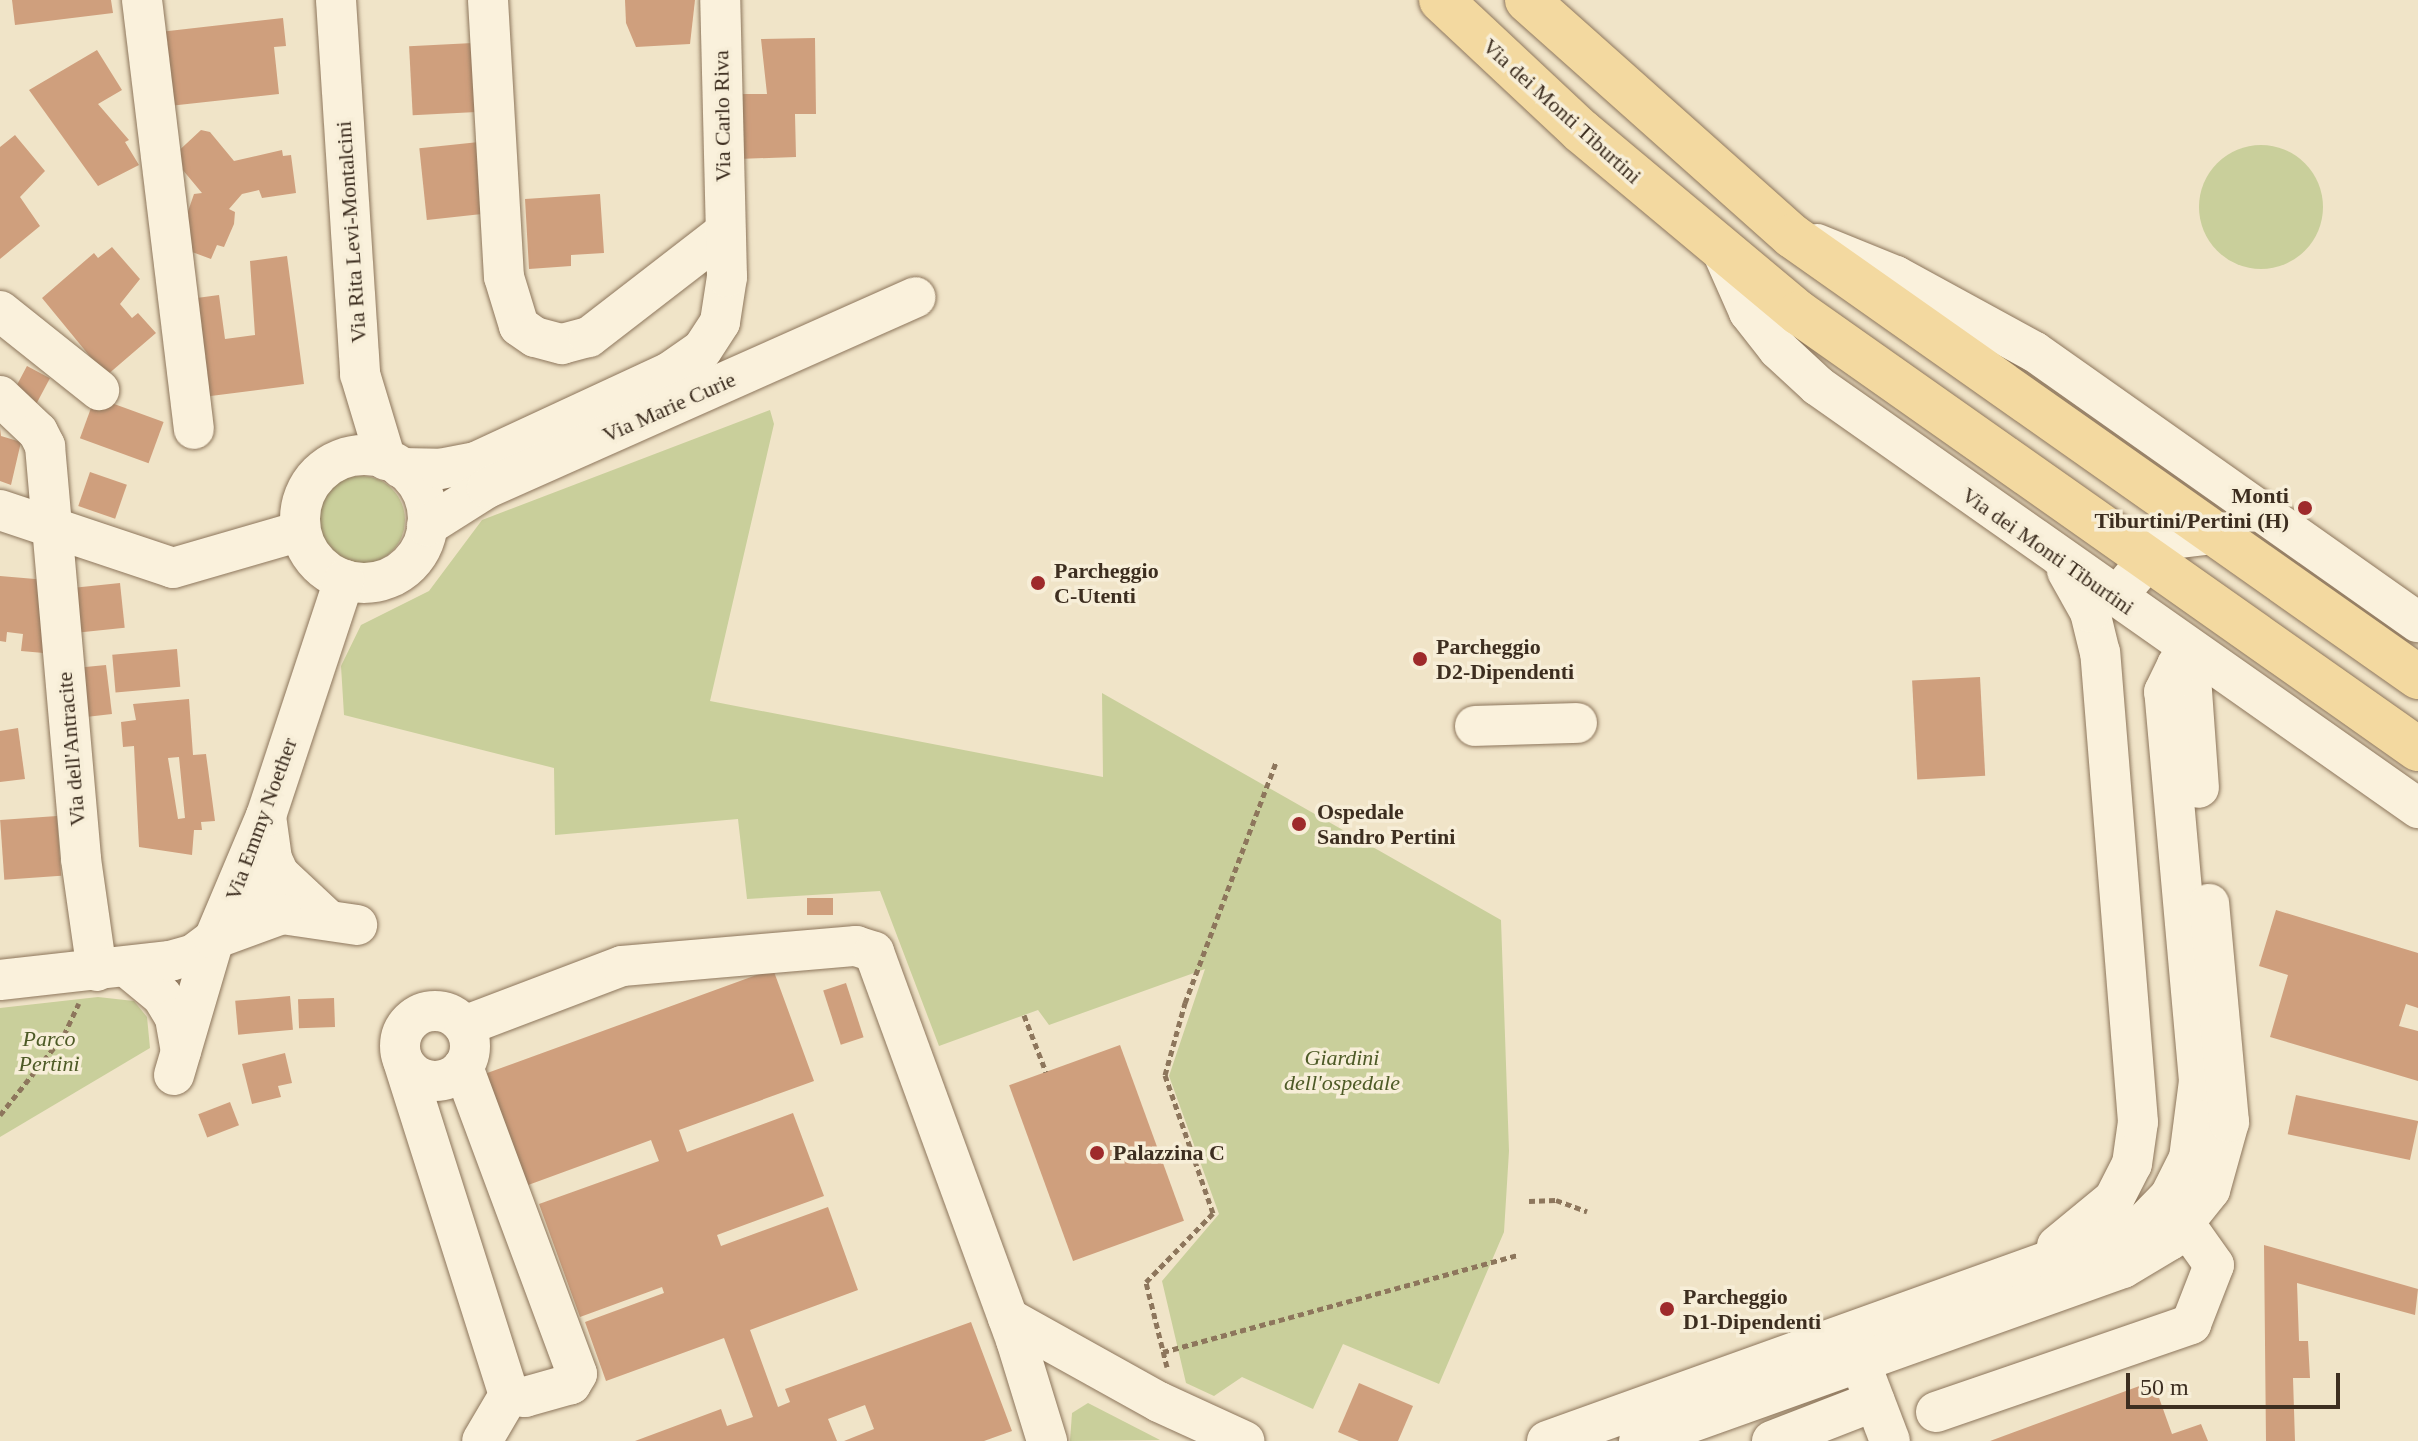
<!DOCTYPE html>
<style>
body{margin:0}
#map{position:relative;width:2418px;height:1441px;overflow:hidden;background:#f0e4c8;font-family:"Times New Roman",serif}
div>[style]{position:absolute}
[style*='--x']{left:calc(var(--x)*1px);top:calc(var(--y)*1px);width:calc(var(--w)*1px);rotate:calc(var(--a)*1deg)}
.green>*{inset:0;background:#c9cf9b}
.round{border-radius:50%}
.building>*{inset:0;background:#cf9f7d;transform-origin:0 0}
.path>*{height:5px;margin-top:-2.5px;transform-origin:0;background:repeating-linear-gradient(90deg,#8d765c 0 6px,transparent 0 10px)}
.roads{filter:drop-shadow(0 0 2px #8d765c) drop-shadow(0 0 2px #8d765c)}
.minor>*{height:40px;margin:-20px;padding:0 20px;transform-origin:20px;border-radius:20px;background:#faf1dc}
.minor>.ring{margin:-20px;padding:0;box-sizing:content-box;background:none;border:40px solid #faf1dc;border-radius:50%}
.major>*{height:44px;margin:-22px;padding:0 22px;transform-origin:22px;border-radius:22px;background:#f3d9a0}
.dots>*{width:22px;height:22px;translate:-50% -50%;box-sizing:border-box;border:4px solid #f7eed8;border-radius:50%}
span{translate:-50% -50%;white-space:nowrap;text-align:center;line-height:1.15;-webkit-text-stroke:7px #f7eed8;paint-order:stroke}
.street-label{font-size:22px;color:#3d2e20}
.poi-label{font-size:22px;color:#3d2e20;font-weight:700}
.right{translate:-100% -50%;text-align:right}
.left{translate:0 -50%;text-align:left}
.park-label{font-size:22px;color:#4d5a26;font-style:italic}
.scale{position:absolute;left:2126px;top:1373px;width:214px;height:36px;box-sizing:border-box;border:4px solid #3d2e20;border-top:0;padding-left:10px;font-size:24px;line-height:28px;white-space:nowrap;color:#3d2e20;-webkit-text-stroke:6px #f7eed8;paint-order:stroke}
</style>
<div id="map">
<div class="green">
<i class="round" style="left:2199px;top:145px;width:124px;height:124px"></i>
<i style="clip-path:polygon(770px 410px,774px 424px,710px 701px,1103px 777px,1102px 693px,1501px 920px,1509px 1151px,1504px 1232px,1439px 1384px,1343px 1344px,1313px 1409px,1242px 1377px,1214px 1396px,1186px 1383px,1162px 1281px,1219px 1214px,1169px 1076px,1205px 969px,1049px 1025px,1038px 1010px,939px 1046px,880px 891px,747px 899px,738px 819px,555px 835px,554px 768px,344px 715px,341px 666px,361px 625px,429px 591px,482px 520px)"></i>
<i class="round" style="left:317px;top:476px;width:88px;height:88px"></i>
<i style="clip-path:polygon(98px 997px,134px 1001px,147px 1017px,150px 1048px,0 1137px,0 1008px)"></i>
<i style="clip-path:polygon(1088px 1403px,1160px 1440px,1070px 1441px,1072px 1413px)"></i>
</div>
<div class="building">
<i style="clip-path:polygon(12px 0,111px 0,113px 13px,15px 25px)"></i>
<i style="clip-path:polygon(625px 0,695px 0,690px 44px,636px 47px,626px 23px)"></i>
<i style="clip-path:polygon(283px 18px,286px 46px,274px 47px,279px 94px,169px 106px,151px 33px)"></i>
<i style="clip-path:polygon(815px 38px,816px 114px,795px 114px,796px 157px,738px 159px,736px 94px,767px 94px,761px 39px)"></i>
<i style="left:473px;top:43px;width:69px;height:64px;rotate:87deg"></i>
<i style="clip-path:polygon(97px 50px,122px 90px,98px 104px,129px 140px,125px 142px,139px 165px,98px 186px,29px 90px)"></i>
<i style="clip-path:polygon(201px 130px,210px 132px,234px 161px,282px 150px,283px 156px,291px 155px,296px 193px,262px 198px,259px 190px,242px 194px,229px 209px,235px 212px,234px 224px,224px 247px,217px 245px,211px 259px,176px 246px,194px 194px,202px 193px,172px 157px)"></i>
<i style="clip-path:polygon(15px 135px,45px 171px,20px 197px,40px 226px,0 259px,0 147px)"></i>
<i style="left:479px;top:142px;width:72px;height:60px;rotate:84deg"></i>
<i style="clip-path:polygon(600px 194px,604px 253px,571px 255px,571px 266px,529px 269px,525px 199px)"></i>
<i style="clip-path:polygon(112px 247px,140px 279px,120px 304px,132px 318px,138px 313px,156px 333px,106px 376px,42px 298px,94px 253px,98px 258px)"></i>
<i style="clip-path:polygon(287px 256px,304px 384px,195px 398px,182px 300px,219px 295px,225px 339px,255px 335px,250px 261px)"></i>
<i style="left:27px;top:366px;width:26px;height:34px;rotate:28deg"></i>
<i style="left:95px;top:397px;width:73px;height:44px;rotate:20deg"></i>
<i style="clip-path:polygon(0 428px,1px 436px,21px 442px,11px 485px,0 481px)"></i>
<i style="left:90px;top:472px;width:39px;height:36px;rotate:19deg"></i>
<i style="clip-path:polygon(0 576px,47px 580px,44px 653px,21px 651px,23px 634px,7px 632px,6px 642px,0 641px)"></i>
<i style="left:120px;top:583px;width:45px;height:46px;rotate:84deg"></i>
<i style="left:177px;top:649px;width:38px;height:65px;rotate:85deg"></i>
<i style="clip-path:polygon(106px 665px,112px 714px,86px 717px,75px 668px)"></i>
<i style="left:1980px;top:677px;width:99px;height:68px;rotate:87deg"></i>
<i style="clip-path:polygon(evenodd,189px 699px,193px 755px,206px 754px,215px 821px,201px 822px,202px 830px,194px 830px,192px 855px,139px 847px,134px 746px,123px 747px,121px 722px,136px 720px,133px 704px,189px 699px,179px 757px,185px 818px,178px 819px,168px 758px,179px 757px)"></i>
<i style="clip-path:polygon(18px 728px,25px 779px,0 782px,0 731px)"></i>
<i style="left:57px;top:816px;width:60px;height:57px;rotate:86deg"></i>
<i style="left:833px;top:898px;width:17px;height:26px;rotate:90deg"></i>
<i style="clip-path:polygon(2276px 910px,2418px 953px,2418px 1008px,2406px 1004px,2399px 1026px,2418px 1031px,2418px 1081px,2270px 1037px,2288px 975px,2259px 966px)"></i>
<i style="clip-path:polygon(773px 969px,814px 1081px,679px 1130px,687px 1152px,793px 1113px,824px 1196px,717px 1235px,721px 1246px,828px 1207px,858px 1290px,750px 1330px,778px 1407px,790px 1402px,785px 1389px,971px 1322px,1012px 1431px,984px 1441px,844px 1441px,874px 1429px,865px 1405px,828px 1419px,837px 1441px,635px 1441px,721px 1409px,727px 1426px,753px 1417px,724px 1338px,606px 1381px,585px 1322px,664px 1293px,662px 1287px,580px 1317px,539px 1204px,659px 1161px,651px 1140px,520px 1188px,479px 1076px)"></i>
<i style="left:846px;top:983px;width:57px;height:24px;rotate:72deg"></i>
<i style="left:290px;top:996px;width:34px;height:55px;rotate:85deg"></i>
<i style="left:334px;top:998px;width:29px;height:36px;rotate:88deg"></i>
<i style="left:1120px;top:1045px;width:187px;height:118px;rotate:70deg"></i>
<i style="clip-path:polygon(285px 1053px,292px 1083px,278px 1086px,281px 1097px,252px 1104px,242px 1064px)"></i>
<i style="left:2296px;top:1095px;width:125px;height:40px;rotate:12deg"></i>
<i style="left:230px;top:1102px;width:25px;height:34px;rotate:69deg"></i>
<i style="clip-path:polygon(2264px 1245px,2418px 1289px,2415px 1315px,2297px 1283px,2299px 1341px,2308px 1341px,2310px 1378px,2293px 1378px,2295px 1441px,2266px 1441px)"></i>
<i style="clip-path:polygon(2153px 1381px,2172px 1434px,2201px 1424px,2208px 1441px,1990px 1441px)"></i>
<i style="clip-path:polygon(1359px 1383px,1413px 1406px,1398px 1441px,1359px 1441px,1338px 1432px)"></i>
</div>
<div class="path">
<i style="--x:1024;--y:1015;--w:61;--a:68.9"></i>
<i style="--x:0;--y:1115;--w:102;--a:-51.3"></i>
<i style="--x:64;--y:1035;--w:35;--a:-65"></i>
<i style="--x:1529;--y:1201;--w:27;--a:-2"></i>
<i style="--x:1556;--y:1200;--w:33;--a:20"></i>
<i style="--x:1163;--y:1352;--w:368;--a:-15.3"></i>
<i style="--x:1167;--y:1367;--w:88;--a:-103.9"></i>
<i style="--x:1146;--y:1282;--w:96;--a:-45.8"></i>
<i style="--x:1213;--y:1213;--w:146;--a:-109.2"></i>
<i style="--x:1165;--y:1075;--w:75;--a:-74.5"></i>
<i style="--x:1185;--y:1003;--w:258;--a:-69.3"></i>
</div>
<div class="roads">
<div class="minor">
<i style="--x:142;--y:0;--w:432;--a:83.1"></i>
<i style="--x:336;--y:0;--w:375;--a:86.3"></i>
<i style="--x:360;--y:374;--w:90;--a:73.2"></i>
<i style="--x:488;--y:0;--w:277;--a:86.7"></i>
<i style="--x:504;--y:277;--w:51;--a:73"></i>
<i style="--x:519;--y:326;--w:19;--a:35"></i>
<i style="--x:535;--y:337;--w:28;--a:15"></i>
<i style="--x:562;--y:344;--w:28;--a:-15"></i>
<i style="--x:589;--y:337;--w:172;--a:-37.7"></i>
<i style="--x:1817;--y:244;--w:85;--a:22.1"></i>
<i style="--x:1896;--y:276;--w:158;--a:28.7"></i>
<i style="--x:2035;--y:352;--w:469;--a:35.2"></i>
<i style="--x:1722;--y:251;--w:67;--a:66.1"></i>
<i style="--x:1749;--y:312;--w:47;--a:51.9"></i>
<i style="--x:1778;--y:349;--w:54;--a:42.8"></i>
<i style="--x:1818;--y:386;--w:734;--a:35.12"></i>
<i style="--x:0;--y:311;--w:127;--a:38.6"></i>
<i style="--x:0;--y:396;--w:52;--a:43.5"></i>
<i style="--x:38;--y:432;--w:16;--a:63"></i>
<i style="--x:45;--y:446;--w:415;--a:85"></i>
<i style="--x:81;--y:859;--w:113;--a:81.9"></i>
<i class="ring" style="left:300px;top:455px;width:88px;height:88px"></i>
<i style="--x:401;--y:468;--w:39;--a:1"></i>
<i style="--x:440;--y:469;--w:37;--a:-11"></i>
<i style="--x:476;--y:462;--w:214;--a:-24.9"></i>
<i style="--x:670;--y:372;--w:39;--a:-35"></i>
<i style="--x:702;--y:350;--w:33;--a:-57"></i>
<i style="--x:720;--y:322;--w:46;--a:-81.2"></i>
<i style="--x:727;--y:277;--w:277;--a:-91.4"></i>
<i style="--x:0;--y:510;--w:182;--a:18.5"></i>
<i style="--x:173;--y:568;--w:132;--a:-16.2"></i>
<i style="--x:427;--y:526;--w:71;--a:-32.3"></i>
<i style="--x:487;--y:488;--w:469;--a:-24"></i>
<i style="--x:2129;--y:582;--w:55;--a:-50.2"></i>
<i style="--x:2164;--y:540;--w:48;--a:-7.1"></i>
<i style="--x:2195;--y:658;--w:19;--a:102"></i>
<i style="--x:2191;--y:677;--w:111;--a:85.9"></i>
<i style="--x:1475;--y:726;--w:102;--a:-1.7"></i>
<i style="--x:266;--y:816;--w:43;--a:82.1"></i>
<i style="--x:272;--y:859;--w:17;--a:65"></i>
<i style="--x:279;--y:874;--w:63;--a:43.1"></i>
<i style="--x:260;--y:899;--w:27;--a:34"></i>
<i style="--x:282;--y:914;--w:76;--a:8.3"></i>
<i style="--x:128;--y:968;--w:44;--a:39.5"></i>
<i style="--x:162;--y:996;--w:26;--a:59"></i>
<i style="--x:175;--y:1018;--w:34;--a:80"></i>
<i style="--x:0;--y:980;--w:171;--a:-6.4"></i>
<i style="--x:170;--y:961;--w:25;--a:-16"></i>
<i style="--x:194;--y:954;--w:25;--a:-37"></i>
<i style="--x:214;--y:939;--w:134;--a:-67.1"></i>
<i style="--x:266;--y:816;--w:249;--a:-71.7"></i>
<i class="ring" style="left:400px;top:1011px;width:30px;height:30px"></i>
<i style="--x:464;--y:1026;--w:169;--a:-20.8"></i>
<i style="--x:622;--y:966;--w:235;--a:-4.9"></i>
<i style="--x:856;--y:946;--w:19;--a:18"></i>
<i style="--x:874;--y:952;--w:413;--a:69.9"></i>
<i style="--x:1016;--y:1340;--w:106;--a:72.9"></i>
<i style="--x:403;--y:1061;--w:350;--a:72.4"></i>
<i style="--x:509;--y:1395;--w:53;--a:120.4"></i>
<i style="--x:463;--y:1067;--w:327;--a:69.6"></i>
<i style="--x:577;--y:1374;--w:12;--a:121"></i>
<i style="--x:571;--y:1384;--w:48;--a:164.2"></i>
<i style="--x:525;--y:1397;--w:16;--a:-173"></i>
<i style="--x:174;--y:1075;--w:142;--a:-73.6"></i>
<i style="--x:214;--y:939;--w:72;--a:-20.2"></i>
<i style="--x:2057;--y:1246;--w:74;--a:-39.5"></i>
<i style="--x:2114;--y:1199;--w:39;--a:-63"></i>
<i style="--x:2132;--y:1164;--w:42;--a:-81.9"></i>
<i style="--x:2138;--y:1122;--w:471;--a:-94.6"></i>
<i style="--x:2100;--y:653;--w:42;--a:-103.7"></i>
<i style="--x:2090;--y:612;--w:47;--a:-119.3"></i>
<i style="--x:1008;--y:1318;--w:173;--a:29.1"></i>
<i style="--x:1159;--y:1402;--w:94;--a:24.6"></i>
<i style="--x:1866;--y:1378;--w:67;--a:69.1"></i>
<i style="--x:1936;--y:1412;--w:270;--a:-19"></i>
<i style="--x:2191;--y:1324;--w:63;--a:-68.7"></i>
<i style="--x:2214;--y:1265;--w:50;--a:-125.3"></i>
<i style="--x:1547;--y:1441;--w:580;--a:-19.75"></i>
<i style="--x:2093;--y:1245;--w:56;--a:-23.3"></i>
<i style="--x:2144;--y:1223;--w:37;--a:-46"></i>
<i style="--x:2170;--y:1196;--w:42;--a:-63.4"></i>
<i style="--x:2189;--y:1158;--w:78;--a:-82.6"></i>
<i style="--x:2199;--y:1081;--w:391;--a:-95.1"></i>
<i style="--x:2164;--y:692;--w:30;--a:-64"></i>
<i style="--x:2177;--y:665;--w:23;--a:-29"></i>
<i style="--x:1639;--y:1441;--w:514;--a:-19.67"></i>
<i style="--x:2123;--y:1268;--w:55;--a:-30.8"></i>
<i style="--x:2170;--y:1240;--w:64;--a:-51.3"></i>
<i style="--x:2210;--y:1190;--w:71;--a:-74.4"></i>
<i style="--x:2229;--y:1122;--w:219;--a:-95.2"></i>
<i style="--x:1772;--y:1441;--w:110;--a:-21.2"></i>
</div>
<div class="major">
<i style="--x:1441;--y:0;--w:192;--a:43.1"></i>
<i style="--x:1581;--y:131;--w:284;--a:39.9"></i>
<i style="--x:1799;--y:313;--w:757;--a:35.16"></i>
<i style="--x:1527;--y:0;--w:355;--a:41.7"></i>
<i style="--x:1792;--y:236;--w:766;--a:35.16"></i>
</div>
</div>
<div class="dots">
<i style="left:2305px;top:508px;background:#9e2a2b"></i>
<i style="left:1038px;top:583px;background:#9e2a2b"></i>
<i style="left:1420px;top:659px;background:#9e2a2b"></i>
<i style="left:1299px;top:824px;background:#9e2a2b"></i>
<i style="left:1097px;top:1153px;background:#9e2a2b"></i>
<i style="left:1667px;top:1309px;background:#9e2a2b"></i>
</div>
<div class="street-label">
<span style="left:1562px;top:111px;rotate:42deg">Via dei Monti Tiburtini</span>
<span style="left:722px;top:116px;rotate:-91deg">Via Carlo Riva</span>
<span style="left:351px;top:232px;rotate:-94deg">Via Rita Levi-Montalcini</span>
<span style="left:669px;top:407px;rotate:-24deg">Via Marie Curie</span>
<span style="left:2048px;top:551px;rotate:35deg">Via dei Monti Tiburtini</span>
<span style="left:71px;top:749px;rotate:-95deg">Via dell'Antracite</span>
<span style="left:261px;top:819px;rotate:-70deg">Via Emmy Noether</span>
</div>
<div class="poi-label">
<span class="right" style="left:2289px;top:508px">Monti<br>Tiburtini/Pertini (H)</span>
<span class="left" style="left:1054px;top:583px">Parcheggio<br>C-Utenti</span>
<span class="left" style="left:1436px;top:659px">Parcheggio<br>D2-Dipendenti</span>
<span class="left" style="left:1317px;top:824px">Ospedale<br>Sandro Pertini</span>
<span class="left" style="left:1113px;top:1153px">Palazzina C</span>
<span class="left" style="left:1683px;top:1309px">Parcheggio<br>D1-Dipendenti</span>
</div>
<div class="park-label">
<span style="left:49px;top:1051px">Parco<br>Pertini</span>
<span style="left:1342px;top:1070px">Giardini<br>dell'ospedale</span>
</div>
<div class="scale">50 m</div>
</div>
